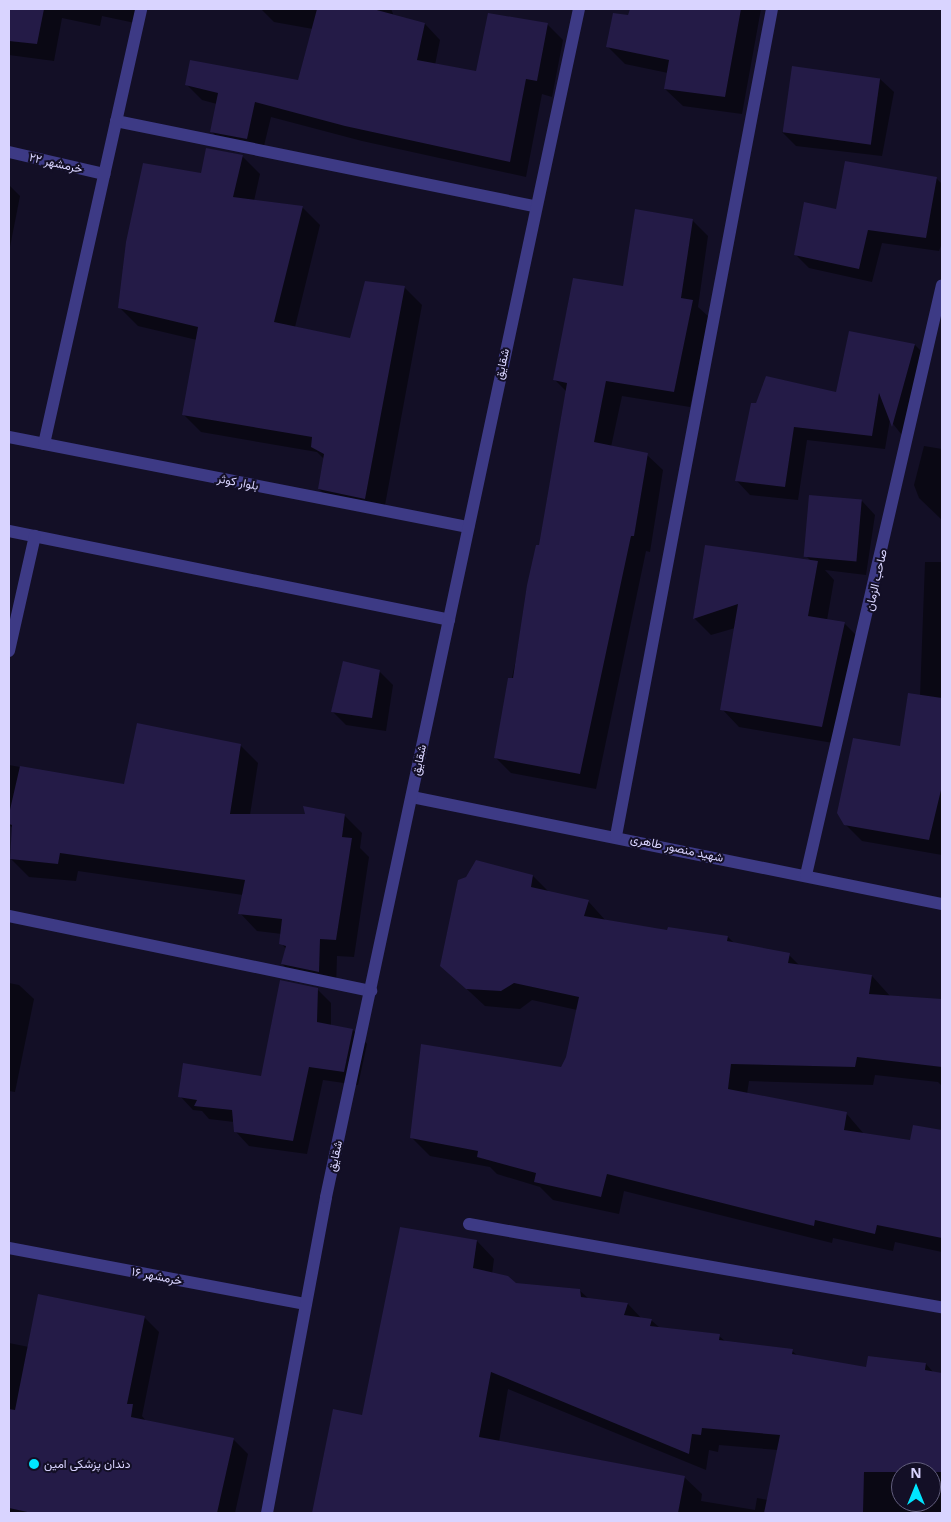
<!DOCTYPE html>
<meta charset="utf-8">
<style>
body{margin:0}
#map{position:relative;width:951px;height:1522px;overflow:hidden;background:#130f26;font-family:"Open Sans",Vazirmatn,sans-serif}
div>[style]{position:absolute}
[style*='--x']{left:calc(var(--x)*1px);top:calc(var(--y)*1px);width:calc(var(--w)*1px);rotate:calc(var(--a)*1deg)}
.shadow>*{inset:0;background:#0007}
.building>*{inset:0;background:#241b47;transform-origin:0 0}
.minor>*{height:12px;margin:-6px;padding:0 6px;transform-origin:6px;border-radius:6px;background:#3d3a85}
.dots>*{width:14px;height:14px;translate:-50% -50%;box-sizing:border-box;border:2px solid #130f26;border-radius:50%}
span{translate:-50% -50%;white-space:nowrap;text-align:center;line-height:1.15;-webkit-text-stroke:4px #130f26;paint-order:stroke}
.street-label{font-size:12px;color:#d9d4ff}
.poi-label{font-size:12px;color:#d9d4ff}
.left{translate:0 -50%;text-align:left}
.frame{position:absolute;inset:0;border:10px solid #d9d4ff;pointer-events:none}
.north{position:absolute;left:891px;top:1462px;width:50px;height:50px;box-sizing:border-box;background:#130f26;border:1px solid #625e7d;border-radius:50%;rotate:0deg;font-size:14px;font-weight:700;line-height:20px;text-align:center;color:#d9d4ff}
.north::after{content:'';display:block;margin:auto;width:18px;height:22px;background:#00e5ff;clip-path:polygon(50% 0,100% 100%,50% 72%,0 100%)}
</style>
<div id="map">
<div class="shadow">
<i style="clip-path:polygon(9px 9px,138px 9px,135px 23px,102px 16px,100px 26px,62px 18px,54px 61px,9px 55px)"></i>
<i style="clip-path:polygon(261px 9px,391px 9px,394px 16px,425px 24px,440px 40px,435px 65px,477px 73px,547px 24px,563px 40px,552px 97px,542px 94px,526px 177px,362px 141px,271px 117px,262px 154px,227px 147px,211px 131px,217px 104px,202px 100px,186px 84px,299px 82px,313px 29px,274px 22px)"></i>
<i style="clip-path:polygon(631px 9px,761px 9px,742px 114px,683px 106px,665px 89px,668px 73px,625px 64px,607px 46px,629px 17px)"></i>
<i style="clip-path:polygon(880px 79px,894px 92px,882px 156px,796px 146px,782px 132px)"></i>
<i style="clip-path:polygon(242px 156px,260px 174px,254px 201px,302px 207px,320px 225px,295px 327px,351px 339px,404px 287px,422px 305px,383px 516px,337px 507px,319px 489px,324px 459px,317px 452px,201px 432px,183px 414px,197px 340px,138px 326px,120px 308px,202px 174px)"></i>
<i style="clip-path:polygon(936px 178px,942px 184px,942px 243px,939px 251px,882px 243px,872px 282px,809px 268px,795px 254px,837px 210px)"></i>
<i style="clip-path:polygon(9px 185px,20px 196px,9px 252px)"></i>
<i style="clip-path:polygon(692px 220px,708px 236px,698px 307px,709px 317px,690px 407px,622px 396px,611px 447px,647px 455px,663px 470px,650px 552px,646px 551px,596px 789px,511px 773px,495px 757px,540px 547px,567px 392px,555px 380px,624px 288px)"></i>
<i style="clip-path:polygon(915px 345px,928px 358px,905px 439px,890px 420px,885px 449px,807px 440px,798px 500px,750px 495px,737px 481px,752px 404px,837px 393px)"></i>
<i style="clip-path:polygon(924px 446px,942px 449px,942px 520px,919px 498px,914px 485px)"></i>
<i style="clip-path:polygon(862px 501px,875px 515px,866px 575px,825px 570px,834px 580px,827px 620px,844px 623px,862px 641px,839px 744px,739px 727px,722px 709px,735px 628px,711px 635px,694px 618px,812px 562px,806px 556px)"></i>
<i style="clip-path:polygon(925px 562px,942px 562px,942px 855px,862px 841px,845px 824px,901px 747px,920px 696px)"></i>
<i style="clip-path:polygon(379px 671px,393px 685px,386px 731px,346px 725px,332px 711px)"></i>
<i style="clip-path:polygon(240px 745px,258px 763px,250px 815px,344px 815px,362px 833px,360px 848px,369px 857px,354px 957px,337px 956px,336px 989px,300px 981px,282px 964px,286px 949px,281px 943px,282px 934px,257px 931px,240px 913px,243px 895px,78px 871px,76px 881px,29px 877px,11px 859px,13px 828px,9px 825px,9px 765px,125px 786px)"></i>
<i style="clip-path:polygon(533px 876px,549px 892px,588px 901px,606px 921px,668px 932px,728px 937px,735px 944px,789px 955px,800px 966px,872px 976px,890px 996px,942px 1000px,942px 1086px,938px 1082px,875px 1075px,873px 1085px,749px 1081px,747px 1094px,846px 1113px,864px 1134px,911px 1141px,914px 1126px,942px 1132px,942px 1252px,895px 1242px,893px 1251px,833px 1238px,832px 1243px,624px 1191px,619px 1214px,553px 1200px,540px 1187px,497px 1174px,490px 1167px,430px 1156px,412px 1138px,562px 1068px,567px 1057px,577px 1010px,532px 1000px,520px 1009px,485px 1006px,442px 966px)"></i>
<i style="clip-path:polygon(9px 983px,19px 985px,34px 999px,15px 1092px,9px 1091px)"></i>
<i style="clip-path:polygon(318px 990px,331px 1003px,331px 1026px,353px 1030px,367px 1044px,358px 1085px,323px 1080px,307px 1154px,249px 1146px,236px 1132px,234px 1122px,209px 1119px,202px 1111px,193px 1110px,180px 1096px,262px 1077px)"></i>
<i style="clip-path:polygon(evenodd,477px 1241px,494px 1259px,492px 1274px,516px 1285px,579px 1290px,589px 1299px,628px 1304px,642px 1319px,651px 1320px,660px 1328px,719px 1336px,726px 1342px,792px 1351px,798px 1356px,867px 1368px,926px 1364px,934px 1373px,942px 1375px,942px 1513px,315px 1513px,315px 1506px,363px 1416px,477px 1241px,508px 1389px,706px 1470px,709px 1450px,718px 1452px,719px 1445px,778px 1450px,768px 1500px,757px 1498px,755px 1510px,701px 1501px,702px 1494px,684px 1477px,499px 1442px,508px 1389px,477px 1241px,901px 1472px,931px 1472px,931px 1502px,901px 1502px,901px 1472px)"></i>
<i style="clip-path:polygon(144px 1317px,159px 1332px,142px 1416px,146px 1421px,234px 1440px,248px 1454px,235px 1513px,9px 1513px,9px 1343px,29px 1347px)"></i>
</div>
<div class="building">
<i style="clip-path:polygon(9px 9px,44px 9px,37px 44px,9px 41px)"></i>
<i style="clip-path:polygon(317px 9px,373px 9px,425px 23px,417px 60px,476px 71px,488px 13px,548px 23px,537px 81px,526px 79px,510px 162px,345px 126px,255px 102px,247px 139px,210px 132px,218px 93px,185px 85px,190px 60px,298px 80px)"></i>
<i style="clip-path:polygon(630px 9px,741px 9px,725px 97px,664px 89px,669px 60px,606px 47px,613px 13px,628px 15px)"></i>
<i style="left:792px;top:66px;width:89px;height:67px;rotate:8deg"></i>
<i style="clip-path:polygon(206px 148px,243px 155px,233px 197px,303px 206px,274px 322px,350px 338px,365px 281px,405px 286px,365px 499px,318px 489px,324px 454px,311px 447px,312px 437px,182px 415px,198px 327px,118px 308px,126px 242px,143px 163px,201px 173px)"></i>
<i style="clip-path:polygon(845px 161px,937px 177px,926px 238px,868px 230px,859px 269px,794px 255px,804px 202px,836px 209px)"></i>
<i style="clip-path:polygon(635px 209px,693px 219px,681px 298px,693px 300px,674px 392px,606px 381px,594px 442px,648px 453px,634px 536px,631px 536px,580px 774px,494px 758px,508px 678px,513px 678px,527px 585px,536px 545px,539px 545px,567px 383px,553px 380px,573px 278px,623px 286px)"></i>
<i style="clip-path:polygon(849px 331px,915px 344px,892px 427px,879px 393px,872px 436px,794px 427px,785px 487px,735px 481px,751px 403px,756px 403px,766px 376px,836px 392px)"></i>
<i style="left:809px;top:495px;width:53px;height:62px;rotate:5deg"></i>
<i style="clip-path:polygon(705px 545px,818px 561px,808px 616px,845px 622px,822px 727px,720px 710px,738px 604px,693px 619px)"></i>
<i style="clip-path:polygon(343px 661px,380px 670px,372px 718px,331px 712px)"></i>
<i style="clip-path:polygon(908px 693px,942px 698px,942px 786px,929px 840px,844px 825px,837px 813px,853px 738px,900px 746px)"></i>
<i style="clip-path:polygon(137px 723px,241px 744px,230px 814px,305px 814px,303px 806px,345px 814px,342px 837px,352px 838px,336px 940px,320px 939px,319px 972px,281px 964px,286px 946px,279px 944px,282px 919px,238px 914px,245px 880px,60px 853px,58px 864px,10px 859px,12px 825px,9px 824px,9px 814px,20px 766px,124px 784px)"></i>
<i style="clip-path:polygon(476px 860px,533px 875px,531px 887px,589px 900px,584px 916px,667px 930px,668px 927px,728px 936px,727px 941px,790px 953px,788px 963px,872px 975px,869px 994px,942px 999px,942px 1067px,857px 1057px,855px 1067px,731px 1064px,728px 1089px,847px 1112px,844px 1130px,910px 1140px,913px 1125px,942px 1130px,942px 1238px,877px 1225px,875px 1234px,815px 1220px,814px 1226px,607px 1174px,601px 1197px,534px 1182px,536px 1173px,477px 1157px,478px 1151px,410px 1138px,421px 1044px,561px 1067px,566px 1057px,579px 997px,514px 983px,501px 991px,466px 989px,440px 966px,458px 880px,466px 877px)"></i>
<i style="clip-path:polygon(280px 980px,318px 988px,317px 1022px,353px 1029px,344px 1072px,309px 1067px,293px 1141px,234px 1132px,232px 1110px,194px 1106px,197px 1100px,178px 1097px,183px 1063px,261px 1076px)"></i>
<i style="clip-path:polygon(400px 1227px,477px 1240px,473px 1268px,508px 1276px,516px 1283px,580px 1289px,581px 1297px,628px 1303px,624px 1315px,652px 1319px,650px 1326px,720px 1334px,719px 1340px,793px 1349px,792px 1354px,866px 1367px,868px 1356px,926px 1363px,925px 1370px,942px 1373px,942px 1472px,864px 1472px,863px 1513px,764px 1513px,780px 1435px,702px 1428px,701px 1435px,692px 1434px,689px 1454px,491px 1372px,479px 1437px,685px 1476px,678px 1513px,312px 1513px,333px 1409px,362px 1415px)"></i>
<i style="clip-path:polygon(38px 1294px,145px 1316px,127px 1404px,133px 1404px,131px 1417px,234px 1438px,217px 1513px,32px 1513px,9px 1508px,9px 1409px,15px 1410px)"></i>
</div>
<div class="minor">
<i style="--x:116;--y:121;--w:428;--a:11.5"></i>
<i style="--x:9;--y:152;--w:98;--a:13"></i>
<i style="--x:9;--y:437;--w:468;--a:11.1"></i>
<i style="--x:44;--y:444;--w:446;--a:-77.4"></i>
<i style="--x:9;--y:531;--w:449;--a:11.4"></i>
<i style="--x:9;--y:651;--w:118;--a:-77.3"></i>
<i style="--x:412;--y:797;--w:541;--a:11.41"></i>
<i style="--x:616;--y:836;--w:842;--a:-79.32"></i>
<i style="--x:806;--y:875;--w:605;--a:-77.02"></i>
<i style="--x:9;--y:916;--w:370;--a:11.7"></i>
<i style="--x:469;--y:1224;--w:480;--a:10"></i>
<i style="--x:9;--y:1248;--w:302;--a:10.7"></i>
<i style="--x:267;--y:1513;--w:321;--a:-79.4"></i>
<i style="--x:326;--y:1197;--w:1215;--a:-77.98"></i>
</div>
<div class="dots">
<i style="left:34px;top:1464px;background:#00e5ff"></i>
</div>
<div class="street-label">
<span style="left:56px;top:163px;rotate:13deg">خرمشهر ۲۲</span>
<span style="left:502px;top:364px;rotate:-78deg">شقایق</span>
<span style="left:238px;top:482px;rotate:11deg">بلوار کوثر</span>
<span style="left:876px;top:580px;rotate:-77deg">صاحب الزمان</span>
<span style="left:419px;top:760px;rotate:-78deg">شقایق</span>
<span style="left:677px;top:848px;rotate:12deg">شهید منصور طاهری</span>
<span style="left:335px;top:1156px;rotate:-78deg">شقایق</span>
<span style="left:157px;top:1276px;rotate:11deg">خرمشهر ۱۶</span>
</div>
<div class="poi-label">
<span class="left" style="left:44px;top:1464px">دندان پزشکی امین</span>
</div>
<div class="frame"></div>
<div class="north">N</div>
</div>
